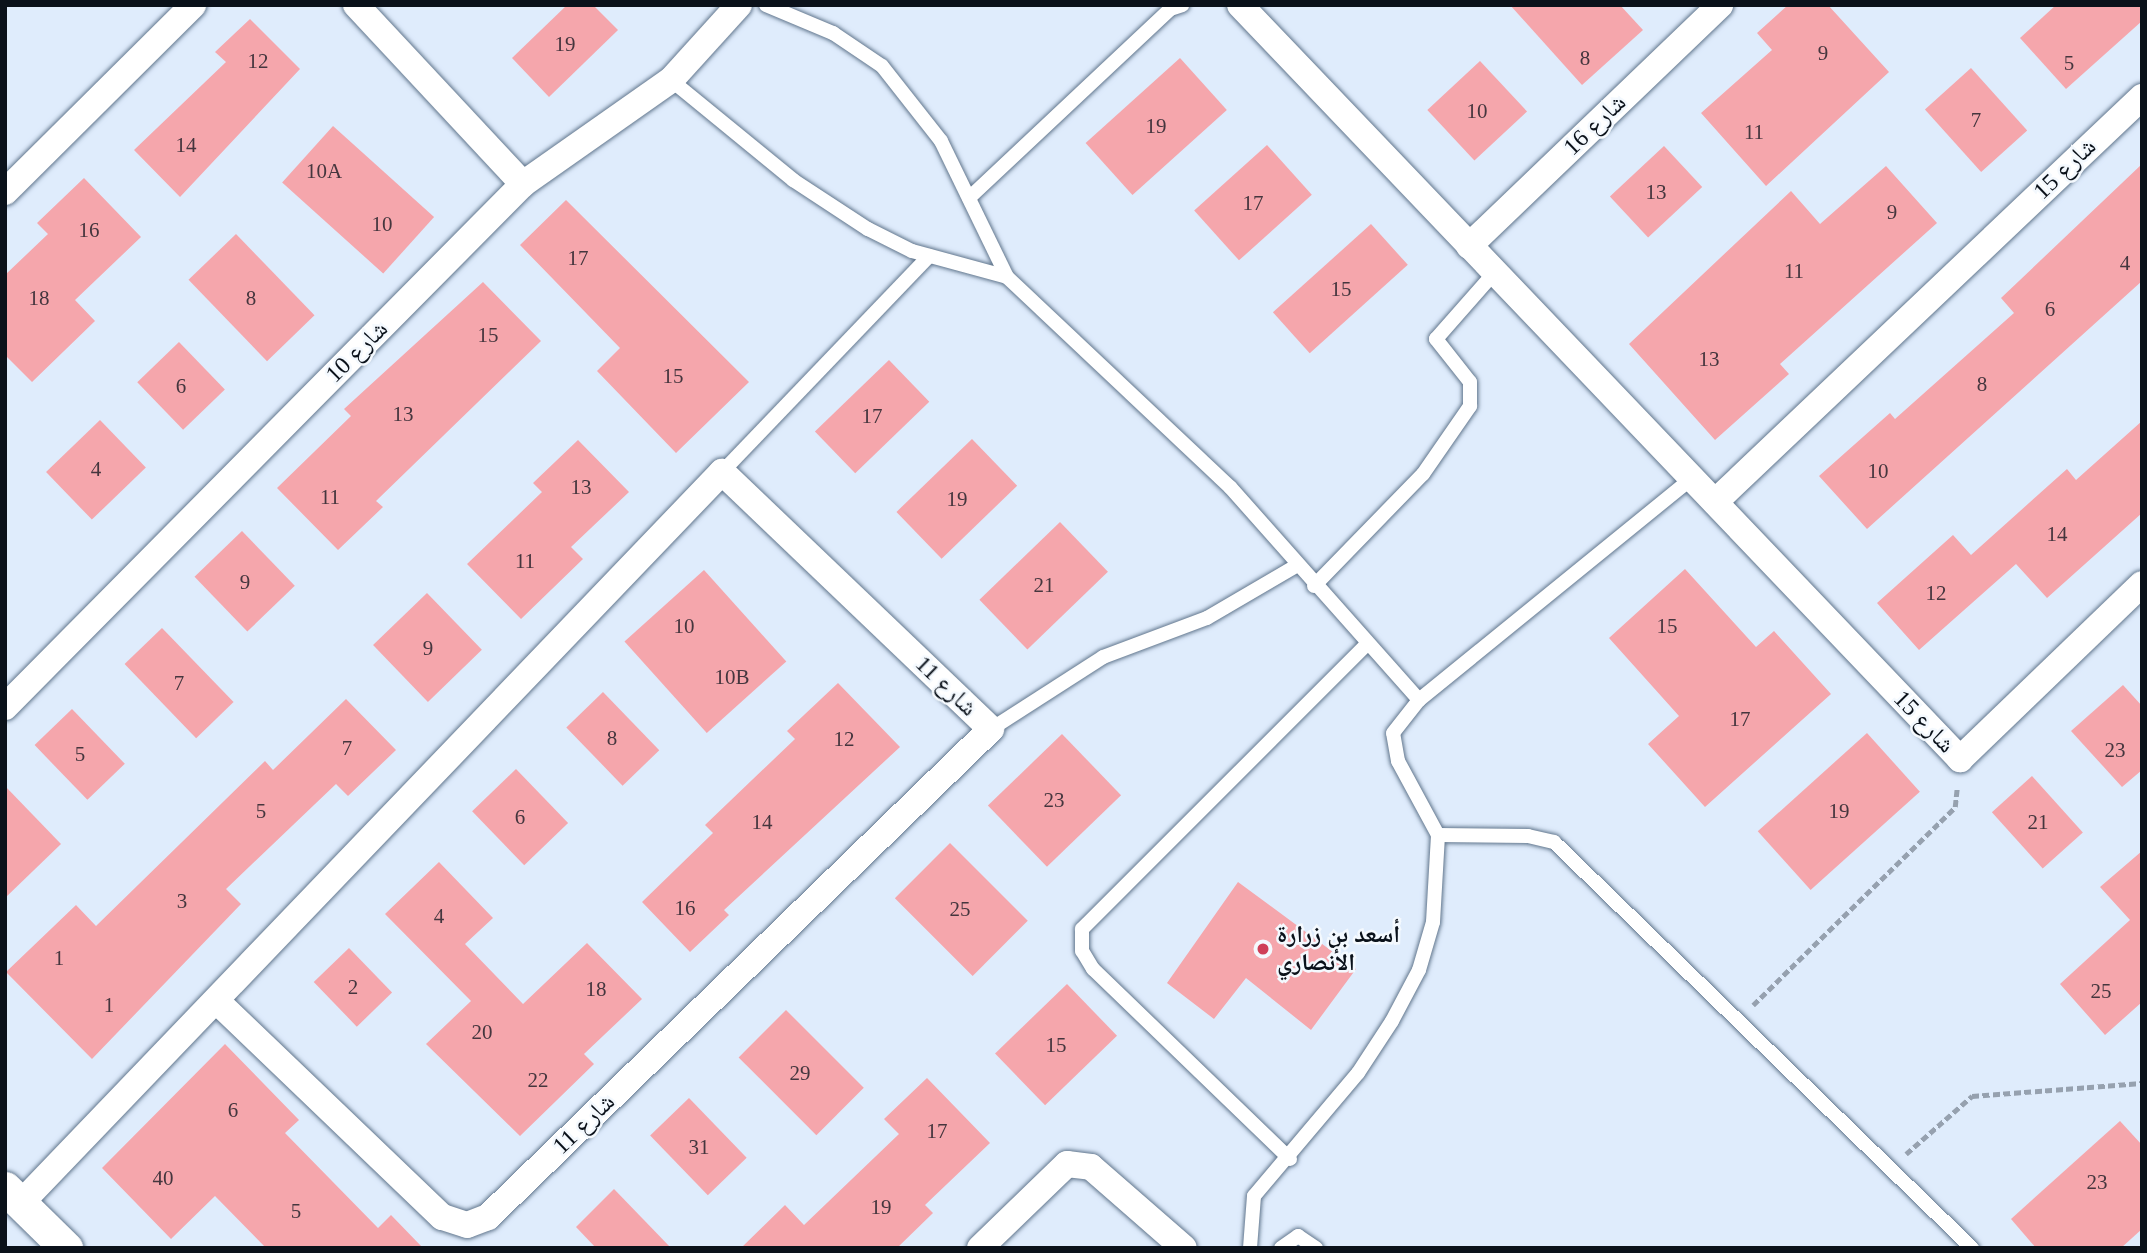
<!DOCTYPE html>
<meta charset="utf-8">
<style>
body{margin:0}
#map{position:relative;width:2147px;height:1253px;overflow:hidden;background:#dfecfc;font-family:"Times New Roman","Noto Naskh Arabic",serif}
div>[style]{position:absolute}
[style*='--x']{left:calc(var(--x)*1px);top:calc(var(--y)*1px);width:calc(var(--w)*1px);rotate:calc(var(--a)*1deg)}
.building>*{inset:0;background:#f5a6ac;transform-origin:0 0}
.path>*{height:4.5px;margin-top:-2.25px;transform-origin:0;background:repeating-linear-gradient(90deg,#96a1af 0 7px,transparent 0 10.5px)}
.roads{filter:drop-shadow(0 0 2px #61768d) drop-shadow(0 0 2px #61768d)}
.service>*{height:14px;margin:-7px;padding:0 7px;transform-origin:7px;border-radius:7px;background:#fff}
.minor>*{height:26px;margin:-13px;padding:0 13px;transform-origin:13px;border-radius:13px;background:#fff}
.tertiary>*{height:33px;margin:-16.5px;padding:0 16.5px;transform-origin:16.5px;border-radius:16.5px;background:#fff}
.dots>*{width:19px;height:19px;translate:-50% -50%;box-sizing:border-box;border:4px solid #f4f9fe;border-radius:50%}
span{translate:-50% -50%;white-space:nowrap;text-align:center;line-height:1.15;-webkit-text-stroke:5px #f4f9fe;paint-order:stroke}
.number-label{font-size:21px;color:#45363e}
.number-label span{-webkit-text-stroke-width:0}
.street-label{font-size:24px;color:#0a111a}
.poi-label{font-size:24px;color:#0a111a;font-weight:700}
.left{translate:0 -50%;text-align:left}
.frame{position:absolute;inset:0;border:7px solid #0a111a;pointer-events:none}
</style>
<div id="map">
<div class="building">
<i style="clip-path:polygon(567px 5px,593px 5px,618px 30px,549px 97px,512px 58px)"></i>
<i style="clip-path:polygon(1510px 5px,1620px 5px,1643px 30px,1582px 85px)"></i>
<i style="clip-path:polygon(1788px 5px,1828px 5px,1889px 72px,1766px 186px,1701px 113px,1772px 50px,1757px 33px)"></i>
<i style="clip-path:polygon(2056px 5px,2142px 5px,2142px 21px,2066px 89px,2020px 38px)"></i>
<i style="clip-path:polygon(250px 19px,300px 69px,180px 197px,134px 150px,226px 62px,215px 52px)"></i>
<i style="left:1180px;top:58px;width:70px;height:127px;rotate:48deg"></i>
<i style="left:1480px;top:61px;width:69px;height:72px;rotate:47deg"></i>
<i style="left:1971px;top:68px;width:84px;height:62px;rotate:48deg"></i>
<i style="left:333px;top:126px;width:136px;height:76px;rotate:42deg"></i>
<i style="left:1267px;top:145px;width:67px;height:98px;rotate:48deg"></i>
<i style="left:1664px;top:146px;width:56px;height:74px;rotate:47deg"></i>
<i style="clip-path:polygon(2142px 164px,2142px 281px,1867px 529px,1819px 476px,1890px 413px,1895px 419px,2014px 313px,2001px 298px)"></i>
<i style="clip-path:polygon(1886px 166px,1937px 223px,1780px 364px,1789px 374px,1715px 440px,1629px 344px,1791px 191px,1820px 224px)"></i>
<i style="clip-path:polygon(84px 178px,141px 237px,75px 300px,95px 321px,32px 382px,5px 355px,5px 275px,48px 234px,37px 223px)"></i>
<i style="clip-path:polygon(566px 200px,749px 382px,676px 453px,597px 371px,620px 348px,520px 245px)"></i>
<i style="left:1371px;top:224px;width:55px;height:132px;rotate:48deg"></i>
<i style="left:236px;top:234px;width:113px;height:66px;rotate:46deg"></i>
<i style="clip-path:polygon(483px 282px,541px 341px,376px 501px,383px 507px,338px 550px,277px 488px,351px 416px,344px 409px)"></i>
<i style="left:179px;top:342px;width:66px;height:58px;rotate:46deg"></i>
<i style="left:889px;top:360px;width:58px;height:103px;rotate:46deg"></i>
<i style="left:100px;top:420px;width:66px;height:75px;rotate:46deg"></i>
<i style="clip-path:polygon(2142px 421px,2142px 513px,2047px 598px,2016px 564px,1919px 650px,1877px 603px,1953px 535px,1971px 555px,2067px 469px,2076px 480px)"></i>
<i style="left:972px;top:439px;width:65px;height:105px;rotate:46deg"></i>
<i style="clip-path:polygon(578px 440px,629px 492px,571px 547px,583px 559px,521px 619px,467px 564px,542px 492px,533px 483px)"></i>
<i style="left:1060px;top:522px;width:69px;height:112px;rotate:46deg"></i>
<i style="left:242px;top:531px;width:76px;height:66px;rotate:46deg"></i>
<i style="clip-path:polygon(1685px 569px,1756px 647px,1774px 631px,1831px 694px,1705px 807px,1648px 744px,1679px 716px,1609px 638px)"></i>
<i style="left:704px;top:570px;width:123px;height:107px;rotate:48deg"></i>
<i style="left:427px;top:593px;width:79px;height:75px;rotate:46deg"></i>
<i style="left:162px;top:628px;width:103px;height:52px;rotate:46deg"></i>
<i style="clip-path:polygon(838px 683px,900px 747px,724px 910px,729px 915px,690px 952px,642px 902px,713px 833px,705px 825px,795px 739px,787px 731px)"></i>
<i style="clip-path:polygon(2123px 685px,2142px 706px,2142px 770px,2122px 787px,2071px 731px)"></i>
<i style="left:603px;top:692px;width:81px;height:51px;rotate:46deg"></i>
<i style="clip-path:polygon(346px 699px,396px 750px,348px 796px,336px 784px,226px 889px,241px 904px,92px 1059px,6px 972px,76px 905px,96px 926px,265px 761px,273px 770px)"></i>
<i style="left:72px;top:709px;width:76px;height:52px;rotate:46deg"></i>
<i style="left:1867px;top:733px;width:79px;height:147px;rotate:48deg"></i>
<i style="left:1062px;top:734px;width:85px;height:103px;rotate:46deg"></i>
<i style="left:516px;top:769px;width:75px;height:61px;rotate:46deg"></i>
<i style="left:2032px;top:776px;width:76px;height:54px;rotate:48deg"></i>
<i style="clip-path:polygon(5px 786px,61px 844px,5px 898px)"></i>
<i style="left:950px;top:843px;width:110px;height:78px;rotate:45deg"></i>
<i style="clip-path:polygon(2142px 851px,2142px 1002px,2105px 1035px,2060px 984px,2130px 920px,2100px 887px)"></i>
<i style="clip-path:polygon(439px 862px,493px 918px,465px 944px,523px 1004px,587px 943px,642px 999px,584px 1054px,594px 1064px,520px 1136px,426px 1044px,471px 1001px,385px 914px)"></i>
<i style="clip-path:polygon(1238px 882px,1356px 969px,1311px 1030px,1246px 978px,1214px 1019px,1167px 983px)"></i>
<i style="left:349px;top:948px;width:62px;height:49px;rotate:46deg"></i>
<i style="left:1067px;top:984px;width:72px;height:100px;rotate:46deg"></i>
<i style="left:786px;top:1010px;width:110px;height:67px;rotate:45deg"></i>
<i style="clip-path:polygon(225px 1044px,299px 1120px,285px 1133px,378px 1228px,391px 1215px,423px 1248px,266px 1248px,215px 1196px,171px 1239px,102px 1168px)"></i>
<i style="clip-path:polygon(927px 1078px,990px 1143px,925px 1205px,933px 1213px,897px 1248px,741px 1248px,785px 1205px,804px 1225px,899px 1134px,884px 1119px)"></i>
<i style="left:689px;top:1098px;width:83px;height:54px;rotate:46deg"></i>
<i style="clip-path:polygon(2120px 1121px,2142px 1145px,2142px 1229px,2121px 1248px,2036px 1248px,2011px 1219px)"></i>
<i style="clip-path:polygon(614px 1189px,671px 1248px,596px 1248px,576px 1227px)"></i>
</div>
<div class="path">
<i style="--x:1753;--y:1005;--w:283;--a:-44.4"></i>
<i style="--x:1955;--y:807;--w:20;--a:-84"></i>
<i style="--x:1906;--y:1154;--w:88;--a:-41.3"></i>
<i style="--x:1972;--y:1096;--w:170;--a:-4.4"></i>
</div>
<div class="roads">
<div class="service">
<i style="--x:766;--y:5;--w:73;--a:22.7"></i>
<i style="--x:833;--y:33;--w:59;--a:34"></i>
<i style="--x:882;--y:66;--w:95;--a:51.8"></i>
<i style="--x:941;--y:141;--w:151;--a:64.1"></i>
<i style="--x:1007;--y:277;--w:306;--a:43.3"></i>
<i style="--x:1230;--y:487;--w:285;--a:48.4"></i>
<i style="--x:671;--y:80;--w:158;--a:39.3"></i>
<i style="--x:793;--y:180;--w:90;--a:33.2"></i>
<i style="--x:868;--y:229;--w:49;--a:26.6"></i>
<i style="--x:912;--y:251;--w:98;--a:15.3"></i>
<i style="--x:969;--y:198;--w:276;--a:-43.2"></i>
<i style="--x:1170;--y:9;--w:13;--a:-18"></i>
<i style="--x:722;--y:472;--w:299;--a:-46.2"></i>
<i style="--x:1314;--y:586;--w:156;--a:-45.8"></i>
<i style="--x:1423;--y:474;--w:83;--a:-55.3"></i>
<i style="--x:1470;--y:406;--w:24;--a:-90"></i>
<i style="--x:1470;--y:382;--w:55;--a:-128.3"></i>
<i style="--x:1436;--y:339;--w:89;--a:-48.6"></i>
<i style="--x:991;--y:729;--w:133;--a:-32.7"></i>
<i style="--x:1103;--y:657;--w:111;--a:-20.6"></i>
<i style="--x:1207;--y:618;--w:103;--a:-30.3"></i>
<i style="--x:1438;--y:835;--w:90;--a:0.6"></i>
<i style="--x:1528;--y:836;--w:27;--a:13"></i>
<i style="--x:1554;--y:842;--w:583;--a:44.17"></i>
<i style="--x:1290;--y:1159;--w:274;--a:-136"></i>
<i style="--x:1093;--y:969;--w:21;--a:-121"></i>
<i style="--x:1082;--y:951;--w:22;--a:-90"></i>
<i style="--x:1082;--y:929;--w:403;--a:-45"></i>
<i style="--x:1250;--y:1248;--w:52;--a:-85.6"></i>
<i style="--x:1254;--y:1196;--w:161;--a:-49.8"></i>
<i style="--x:1358;--y:1073;--w:62;--a:-56.8"></i>
<i style="--x:1392;--y:1021;--w:58;--a:-62.1"></i>
<i style="--x:1419;--y:970;--w:50;--a:-73.7"></i>
<i style="--x:1433;--y:922;--w:87;--a:-86.7"></i>
<i style="--x:1438;--y:835;--w:84;--a:-118.4"></i>
<i style="--x:1398;--y:761;--w:28;--a:-100"></i>
<i style="--x:1393;--y:733;--w:42;--a:-51.8"></i>
<i style="--x:1419;--y:700;--w:352;--a:-39.1"></i>
<i style="--x:1281;--y:1248;--w:21;--a:-35"></i>
<i style="--x:1298;--y:1236;--w:22;--a:34"></i>
</div>
<div class="minor">
<i style="--x:356;--y:5;--w:245;--a:47"></i>
<i style="--x:1240;--y:5;--w:1043;--a:46.32"></i>
<i style="--x:1960;--y:759;--w:252;--a:-43.9"></i>
<i style="--x:5;--y:192;--w:265;--a:-44.8"></i>
<i style="--x:1469;--y:246;--w:348;--a:-43.8"></i>
<i style="--x:1715;--y:502;--w:589;--a:-43.49"></i>
<i style="--x:5;--y:707;--w:736;--a:-45.28"></i>
<i style="--x:523;--y:184;--w:181;--a:-35.1"></i>
<i style="--x:671;--y:80;--w:101;--a:-47.8"></i>
<i style="--x:21;--y:1203;--w:1013;--a:-46.2"></i>
<i style="--x:722;--y:472;--w:372;--a:43.7"></i>
<i style="--x:991;--y:729;--w:701;--a:135.87"></i>
<i style="--x:488;--y:1217;--w:22;--a:159"></i>
<i style="--x:467;--y:1225;--w:26;--a:-162"></i>
<i style="--x:442;--y:1217;--w:312;--a:-136.2"></i>
<i style="--x:980;--y:1248;--w:121;--a:-44"></i>
<i style="--x:1067;--y:1164;--w:24;--a:7"></i>
<i style="--x:1091;--y:1167;--w:123;--a:41.1"></i>
</div>
<div class="tertiary">
<i style="--x:5;--y:1188;--w:86;--a:44.5"></i>
</div>
</div>
<div class="dots">
<i style="left:1263px;top:949px;background:#cf3f58"></i>
</div>
<div class="number-label">
<span style="left:565px;top:44px">19</span>
<span style="left:1823px;top:53px">9</span>
<span style="left:1585px;top:58px">8</span>
<span style="left:258px;top:61px">12</span>
<span style="left:2069px;top:63px">5</span>
<span style="left:1477px;top:111px">10</span>
<span style="left:1976px;top:120px">7</span>
<span style="left:1156px;top:126px">19</span>
<span style="left:1754px;top:132px">11</span>
<span style="left:186px;top:145px">14</span>
<span style="left:324px;top:171px">10A</span>
<span style="left:1656px;top:192px">13</span>
<span style="left:1253px;top:203px">17</span>
<span style="left:1892px;top:212px">9</span>
<span style="left:382px;top:224px">10</span>
<span style="left:89px;top:230px">16</span>
<span style="left:578px;top:258px">17</span>
<span style="left:2125px;top:263px">4</span>
<span style="left:1794px;top:271px">11</span>
<span style="left:1341px;top:289px">15</span>
<span style="left:39px;top:298px">18</span>
<span style="left:251px;top:298px">8</span>
<span style="left:2050px;top:309px">6</span>
<span style="left:488px;top:335px">15</span>
<span style="left:1709px;top:359px">13</span>
<span style="left:673px;top:376px">15</span>
<span style="left:1982px;top:384px">8</span>
<span style="left:181px;top:386px">6</span>
<span style="left:403px;top:414px">13</span>
<span style="left:872px;top:416px">17</span>
<span style="left:96px;top:469px">4</span>
<span style="left:1878px;top:471px">10</span>
<span style="left:581px;top:487px">13</span>
<span style="left:330px;top:497px">11</span>
<span style="left:957px;top:499px">19</span>
<span style="left:2057px;top:534px">14</span>
<span style="left:525px;top:561px">11</span>
<span style="left:245px;top:582px">9</span>
<span style="left:1044px;top:585px">21</span>
<span style="left:1936px;top:593px">12</span>
<span style="left:684px;top:626px">10</span>
<span style="left:1667px;top:626px">15</span>
<span style="left:428px;top:648px">9</span>
<span style="left:732px;top:677px">10B</span>
<span style="left:179px;top:683px">7</span>
<span style="left:1740px;top:719px">17</span>
<span style="left:612px;top:738px">8</span>
<span style="left:844px;top:739px">12</span>
<span style="left:347px;top:748px">7</span>
<span style="left:2115px;top:750px">23</span>
<span style="left:80px;top:754px">5</span>
<span style="left:1054px;top:800px">23</span>
<span style="left:261px;top:811px">5</span>
<span style="left:1839px;top:811px">19</span>
<span style="left:520px;top:817px">6</span>
<span style="left:762px;top:822px">14</span>
<span style="left:2038px;top:822px">21</span>
<span style="left:182px;top:901px">3</span>
<span style="left:685px;top:908px">16</span>
<span style="left:960px;top:909px">25</span>
<span style="left:439px;top:916px">4</span>
<span style="left:59px;top:958px">1</span>
<span style="left:353px;top:987px">2</span>
<span style="left:596px;top:989px">18</span>
<span style="left:2101px;top:991px">25</span>
<span style="left:109px;top:1005px">1</span>
<span style="left:482px;top:1032px">20</span>
<span style="left:1056px;top:1045px">15</span>
<span style="left:800px;top:1073px">29</span>
<span style="left:538px;top:1080px">22</span>
<span style="left:233px;top:1110px">6</span>
<span style="left:937px;top:1131px">17</span>
<span style="left:699px;top:1147px">31</span>
<span style="left:163px;top:1178px">40</span>
<span style="left:2097px;top:1182px">23</span>
<span style="left:881px;top:1207px">19</span>
<span style="left:296px;top:1211px">5</span>
</div>
<div class="street-label">
<span style="left:1595px;top:125px;rotate:-44deg">شارع 16</span>
<span style="left:2065px;top:169px;rotate:-44deg">شارع 15</span>
<span style="left:357px;top:352px;rotate:-45deg">شارع 10</span>
<span style="left:946px;top:686px;rotate:44deg">شارع 11</span>
<span style="left:1924px;top:722px;rotate:46deg">شارع 15</span>
<span style="left:584px;top:1124px;rotate:-44deg">شارع 11</span>
</div>
<div class="poi-label">
<span class="left" style="left:1277px;top:949px">أسعد بن زرارة<br>الأنصاري</span>
</div>
<div class="frame"></div>
</div>
